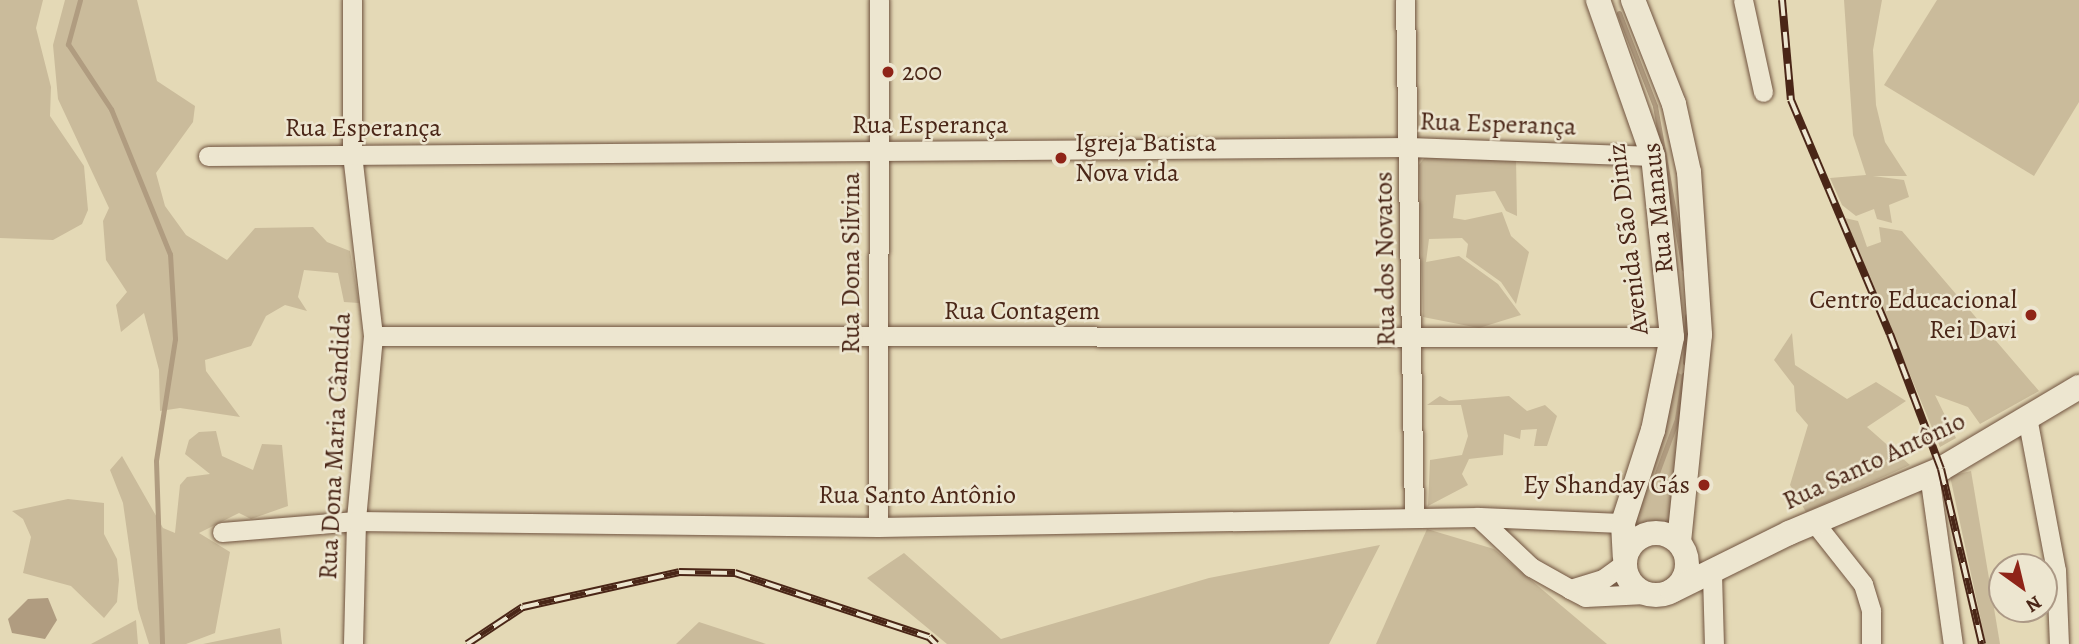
<!DOCTYPE html>
<meta charset="utf-8">
<style>
body{margin:0}
#map{position:relative;width:2079px;height:644px;overflow:hidden;background:#e4d9b6;font-family:Alegreya,serif}
div>[style]{position:absolute}
[style*='--x']{left:calc(var(--x)*1px);top:calc(var(--y)*1px);width:calc(var(--w)*1px);rotate:calc(var(--a)*1deg)}
.green>*{inset:0;background:#cabb9b}
.water>*{inset:0;background:#b09c80}
.stream>*{height:5px;margin:-2.5px;padding:0 2.5px;transform-origin:2.5px;border-radius:2.5px;background:#b09c80}
.roads{filter:drop-shadow(0 0 2px #70533f) drop-shadow(0 0 2px #70533f)}
.minor>*{height:19px;margin:-9.5px;padding:0 9.5px;transform-origin:9.5px;border-radius:9.5px;background:#ede6d0}
.tertiary>*{height:24px;margin:-12px;padding:0 12px;transform-origin:12px;border-radius:12px;background:#ede6d0}
.tertiary>.ring{margin:-12px;padding:0;box-sizing:content-box;background:none;border:24px solid #ede6d0;border-radius:50%}
.rail>*{height:8px;margin-top:-4px;transform-origin:0;background:repeating-linear-gradient(90deg,#ede6d0 0 16px,#4a2617 0 32px);box-sizing:border-box;border-block:2px solid #4a2617}
.dots>*{width:19px;height:19px;translate:-50% -50%;box-sizing:border-box;border:4px solid #ede6d0;border-radius:50%}
span{translate:-50% -50%;white-space:nowrap;text-align:center;line-height:1.15;-webkit-text-stroke:5px #ede6d0;paint-order:stroke}
.poi-label{font-size:26px;color:#4a2617}
.left{translate:0 -50%;text-align:left}
.right{translate:-100% -50%;text-align:right}
.street-label{font-size:26px;color:#4a2617}
.north{position:absolute;left:1988px;top:553px;width:70px;height:70px;box-sizing:border-box;background:#ede6d0;border:2px solid #ac9986;border-radius:50%;rotate:146deg;font-size:19px;font-weight:700;line-height:28px;text-align:center;color:#4a2617}
.north::after{content:'';display:block;margin:auto;width:24px;height:32px;background:#8f2418;clip-path:polygon(50% 0,100% 100%,50% 72%,0 100%)}
</style>
<div id="map">
<div class="green">
<i style="clip-path:polygon(0 0,43px 0,36px 28px,51px 87px,50px 116px,84px 166px,88px 210px,82px 224px,53px 240px,0 238px)"></i>
<i style="clip-path:polygon(65px 0,137px 0,157px 81px,195px 106px,193px 122px,156px 173px,165px 206px,186px 235px,227px 260px,255px 228px,313px 227px,327px 242px,350px 251px,359px 303px,344px 302px,338px 273px,304px 270px,298px 297px,307px 311px,285px 305px,266px 316px,251px 346px,205px 360px,206px 371px,240px 417px,180px 408px,160px 411px,159px 370px,144px 313px,121px 332px,116px 305px,127px 292px,106px 260px,103px 221px,109px 208px,58px 99px,53px 45px)"></i>
<i style="clip-path:polygon(1844px 0,1882px 0,1873px 50px,1876px 105px,1885px 142px,1907px 176px,1873px 176px,1904px 180px,1909px 197px,1889px 205px,1892px 223px,1877px 219px,1874px 209px,1856px 216px,1842px 205px,1830px 178px,1866px 175px,1853px 135px)"></i>
<i style="clip-path:polygon(1937px 0,2079px 0,2079px 102px,2034px 176px,1884px 85px)"></i>
<i style="clip-path:polygon(1428px 153px,1516px 158px,1517px 216px,1506px 211px,1495px 191px,1456px 195px,1453px 218px,1465px 220px,1502px 212px,1511px 236px,1529px 252px,1516px 304px,1501px 282px,1466px 257px,1468px 244px,1462px 238px,1429px 239px,1426px 262px,1459px 256px,1498px 284px,1521px 315px,1479px 328px,1423px 317px,1419px 165px)"></i>
<i style="clip-path:polygon(1845px 218px,1858px 221px,1867px 247px,1881px 242px,1879px 227px,1902px 231px,2039px 391px,1980px 424px,1968px 407px,1935px 395px,1956px 438px,1940px 447px)"></i>
<i style="clip-path:polygon(1792px 333px,1795px 365px,1847px 399px,1876px 382px,1906px 401px,1867px 427px,1910px 465px,1806px 512px,1790px 485px,1808px 425px,1796px 411px,1794px 386px,1774px 360px)"></i>
<i style="clip-path:polygon(1676px 372px,1689px 378px,1675px 529px,1652px 523px,1633px 527px)"></i>
<i style="clip-path:polygon(1440px 396px,1449px 401px,1509px 396px,1527px 411px,1545px 405px,1557px 416px,1547px 446px,1534px 446px,1537px 429px,1521px 430px,1520px 439px,1504px 434px,1503px 455px,1469px 459px,1462px 474px,1468px 485px,1428px 506px,1430px 460px,1462px 455px,1468px 436px,1461px 405px,1427px 405px)"></i>
<i style="clip-path:polygon(216px 431px,222px 456px,253px 470px,262px 444px,282px 445px,288px 506px,251px 519px,239px 513px,199px 533px,230px 552px,215px 633px,186px 644px,149px 644px,138px 609px,123px 503px,110px 470px,122px 456px,163px 528px,175px 533px,180px 485px,187px 477px,210px 474px,185px 454px,189px 440px,199px 432px)"></i>
<i style="clip-path:polygon(1971px 471px,2000px 644px,1986px 644px,1950px 476px)"></i>
<i style="clip-path:polygon(68px 499px,104px 503px,104px 534px,117px 559px,119px 580px,117px 602px,104px 618px,71px 586px,23px 573px,31px 537px,23px 519px,12px 511px)"></i>
<i style="clip-path:polygon(1427px 529px,1494px 549px,1607px 644px,1376px 644px)"></i>
<i style="clip-path:polygon(1380px 545px,1329px 644px,947px 644px,867px 578px,904px 553px,1001px 639px,1209px 578px)"></i>
<i style="clip-path:polygon(136px 620px,138px 644px,91px 644px)"></i>
<i style="clip-path:polygon(699px 622px,766px 644px,676px 644px)"></i>
<i style="clip-path:polygon(280px 628px,282px 644px,203px 644px)"></i>
</div>
<div class="water">
<i style="clip-path:polygon(48px 598px,57px 620px,45px 639px,12px 633px,8px 619px,28px 599px)"></i>
</div>
<div class="stream">
<i style="--x:80;--y:0;--w:46;--a:105.3"></i>
<i style="--x:68;--y:44;--w:78;--a:56.5"></i>
<i style="--x:111;--y:109;--w:157;--a:67.9"></i>
<i style="--x:170;--y:254;--w:85;--a:86.6"></i>
<i style="--x:175;--y:339;--w:123;--a:98.9"></i>
<i style="--x:156;--y:461;--w:183;--a:88.1"></i>
<i style="--x:1619;--y:13;--w:100;--a:68.8"></i>
<i style="--x:1655;--y:106;--w:165;--a:79.9"></i>
<i style="--x:1685;--y:362;--w:46;--a:-87.5"></i>
<i style="--x:1657;--y:473;--w:58;--a:-69.7"></i>
<i style="--x:1677;--y:419;--w:45;--a:-81"></i>
</div>
<div class="roads">
<div class="minor">
<i style="--x:352;--y:0;--w:154;--a:90"></i>
<i style="--x:352;--y:154;--w:183;--a:83.4"></i>
<i style="--x:373;--y:336;--w:186;--a:95.3"></i>
<i style="--x:356;--y:521;--w:123;--a:91.4"></i>
<i style="--x:1405;--y:0;--w:518;--a:89"></i>
<i style="--x:1743;--y:0;--w:94;--a:77.7"></i>
<i style="--x:208;--y:156;--w:1201;--a:-0.43"></i>
<i style="--x:1409;--y:147;--w:244;--a:2.1"></i>
<i style="--x:373;--y:336;--w:1299;--a:0.04"></i>
<i style="--x:2027;--y:417;--w:156;--a:79.3"></i>
<i style="--x:2056;--y:570;--w:74;--a:87.7"></i>
<i style="--x:1929;--y:474;--w:172;--a:82"></i>
<i style="--x:1478;--y:517;--w:145;--a:2.4"></i>
<i style="--x:1814;--y:522;--w:79;--a:51.7"></i>
<i style="--x:1863;--y:584;--w:28;--a:73"></i>
<i style="--x:1871;--y:611;--w:33;--a:90"></i>
<i style="--x:878;--y:527;--w:527;--a:-89.89"></i>
<i style="--x:222;--y:532;--w:134;--a:-4.7"></i>
<i style="--x:356;--y:521;--w:522;--a:0.66"></i>
<i style="--x:878;--y:527;--w:600;--a:-0.95"></i>
<i style="--x:1478;--y:517;--w:73;--a:43.3"></i>
<i style="--x:1531;--y:567;--w:45;--a:29.4"></i>
<i style="--x:1570;--y:589;--w:17;--a:28"></i>
<i style="--x:1585;--y:597;--w:60;--a:-2.9"></i>
<i style="--x:1712;--y:574;--w:70;--a:88.4"></i>
<i style="--x:1570;--y:589;--w:34;--a:-17"></i>
<i style="--x:1603;--y:579;--w:26;--a:-36"></i>
</div>
<div class="tertiary">
<i style="--x:1598;--y:0;--w:165;--a:70.6"></i>
<i style="--x:1653;--y:156;--w:182;--a:84"></i>
<i style="--x:1672;--y:337;--w:95;--a:101.5"></i>
<i style="--x:1653;--y:430;--w:98;--a:107.9"></i>
<i style="--x:1623;--y:523;--w:33;--a:87"></i>
<i style="--x:1633;--y:0;--w:112;--a:68.5"></i>
<i style="--x:1674;--y:104;--w:70;--a:77.6"></i>
<i style="--x:1689;--y:172;--w:163;--a:86.1"></i>
<i style="--x:1700;--y:335;--w:208;--a:95.8"></i>
<i class="ring" style="left:1625px;top:533px;width:38px;height:38px"></i>
<i style="--x:1672;--y:591;--w:131;--a:-26.4"></i>
<i style="--x:1789;--y:533;--w:165;--a:-22.8"></i>
<i style="--x:1941;--y:469;--w:161;--a:-30.7"></i>
</div>
</div>
<div class="rail">
<i style="--x:1782;--y:0;--w:100;--a:84.9"></i>
<i style="--x:1791;--y:100;--w:254;--a:67.1"></i>
<i style="--x:1890;--y:334;--w:144;--a:69.3"></i>
<i style="--x:1941;--y:469;--w:180;--a:76.8"></i>
<i style="--x:467;--y:644;--w:67;--a:-33.5"></i>
<i style="--x:523;--y:607;--w:160;--a:-12.6"></i>
<i style="--x:679;--y:572;--w:56;--a:1"></i>
<i style="--x:735;--y:573;--w:204;--a:18.3"></i>
<i style="--x:929;--y:637;--w:10;--a:45"></i>
</div>
<div class="dots">
<i style="left:888px;top:72px;background:#8f2418"></i>
<i style="left:1061px;top:158px;background:#8f2418"></i>
<i style="left:2031px;top:315px;background:#8f2418"></i>
<i style="left:1704px;top:485px;background:#8f2418"></i>
</div>
<div class="poi-label">
<span class="left" style="left:902px;top:72px">200</span>
<span class="left" style="left:1075px;top:158px">Igreja Batista<br>Nova vida</span>
<span class="right" style="left:2017px;top:315px">Centro Educacional<br>Rei Davi</span>
<span class="right" style="left:1690px;top:485px">Ey Shanday Gás</span>
</div>
<div class="street-label">
<span style="left:1498px;top:124px;rotate:2deg">Rua Esperança</span>
<span style="left:930px;top:125px">Rua Esperança</span>
<span style="left:363px;top:128px">Rua Esperança</span>
<span style="left:1658px;top:208px;rotate:-96deg">Rua Manaus</span>
<span style="left:1628px;top:239px;rotate:-97deg">Avenida São Diniz</span>
<span style="left:1385px;top:259px;rotate:-91deg">Rua dos Novatos</span>
<span style="left:851px;top:263px;rotate:-90deg">Rua Dona Silvina</span>
<span style="left:1022px;top:311px">Rua Contagem</span>
<span style="left:335px;top:446px;rotate:-87deg">Rua Dona Maria Cândida</span>
<span style="left:1874px;top:461px;rotate:-25deg">Rua Santo Antônio</span>
<span style="left:917px;top:495px">Rua Santo Antônio</span>
</div>
<div class="north">N</div>
</div>
